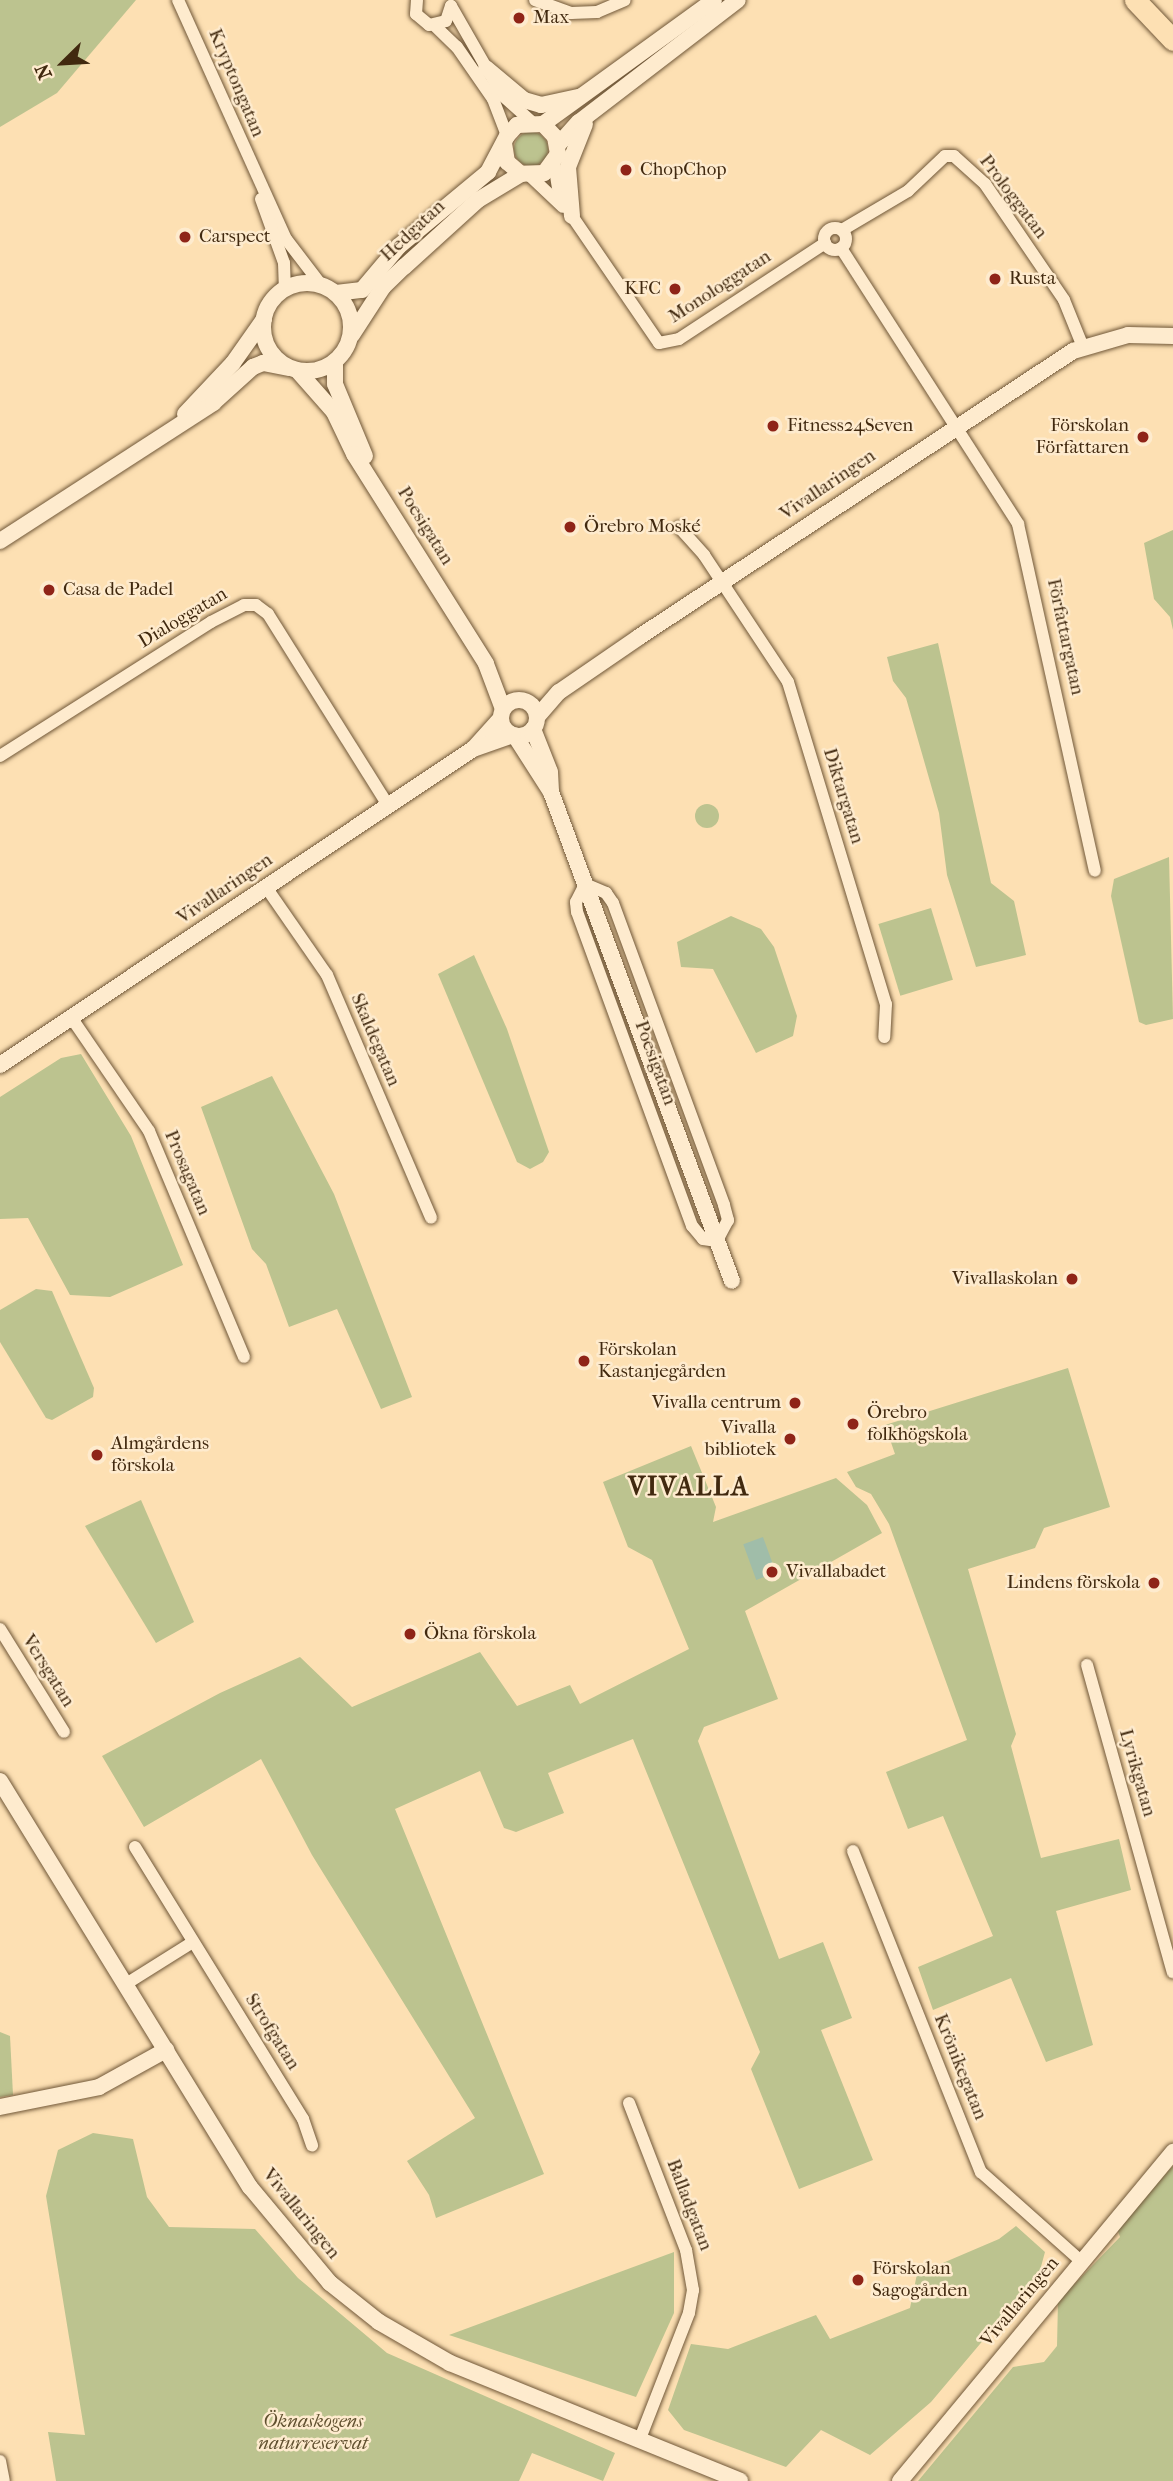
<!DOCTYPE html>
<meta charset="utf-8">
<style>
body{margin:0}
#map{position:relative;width:1173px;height:2481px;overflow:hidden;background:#fde0b3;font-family:"IM FELL French Canon",serif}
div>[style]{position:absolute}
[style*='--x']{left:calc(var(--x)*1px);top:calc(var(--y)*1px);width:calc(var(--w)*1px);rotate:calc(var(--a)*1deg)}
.green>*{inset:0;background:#bcc38f;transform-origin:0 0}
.round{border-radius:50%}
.water>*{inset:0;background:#a0bda9;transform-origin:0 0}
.roads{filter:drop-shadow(0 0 2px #705738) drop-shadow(0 0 2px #705738)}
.street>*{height:12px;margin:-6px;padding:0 6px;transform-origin:6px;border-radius:6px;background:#feebce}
.street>.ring{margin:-6px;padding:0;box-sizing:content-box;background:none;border:12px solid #feebce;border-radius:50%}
.secondary>*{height:16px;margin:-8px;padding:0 8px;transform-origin:8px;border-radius:8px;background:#feebce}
.secondary>.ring{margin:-8px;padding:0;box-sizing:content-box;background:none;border:16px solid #feebce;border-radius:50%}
.highway>*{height:21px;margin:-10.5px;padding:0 10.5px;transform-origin:10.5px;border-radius:10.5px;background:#fde0b3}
.dots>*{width:19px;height:19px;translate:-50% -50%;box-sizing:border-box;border:4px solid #feebce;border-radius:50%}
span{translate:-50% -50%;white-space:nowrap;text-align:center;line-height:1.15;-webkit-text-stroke:5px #feebce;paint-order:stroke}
.poi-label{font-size:19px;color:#41290f}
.left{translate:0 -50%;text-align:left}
.right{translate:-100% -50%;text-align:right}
.street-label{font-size:19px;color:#41290f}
.park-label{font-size:19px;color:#60502f;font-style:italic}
.district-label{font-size:26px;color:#41290f;font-weight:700;letter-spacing:2px}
.north{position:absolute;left:28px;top:28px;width:70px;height:70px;-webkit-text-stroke:5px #feebce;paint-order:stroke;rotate:246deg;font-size:19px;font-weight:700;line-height:28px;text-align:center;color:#41290f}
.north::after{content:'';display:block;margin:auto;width:24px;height:32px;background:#41290f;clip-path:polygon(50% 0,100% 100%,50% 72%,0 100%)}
</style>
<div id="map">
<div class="green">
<i style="clip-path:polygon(0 0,136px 0,57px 93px,0 127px)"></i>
<i class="round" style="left:514px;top:132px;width:34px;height:34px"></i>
<i style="clip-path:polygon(1173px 530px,1173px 630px,1170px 617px,1154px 599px,1144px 543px)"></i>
<i style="clip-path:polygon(938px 643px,991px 883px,1014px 901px,1026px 955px,976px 967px,947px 875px,939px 813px,906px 698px,893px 681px,887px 657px)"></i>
<i class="round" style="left:695px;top:804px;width:24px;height:24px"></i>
<i style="clip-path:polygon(1169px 857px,1173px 1019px,1146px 1025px,1139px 1022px,1111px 896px,1114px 879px)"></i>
<i style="left:931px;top:908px;width:75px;height:55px;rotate:73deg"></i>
<i style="clip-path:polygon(731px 916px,761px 929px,774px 947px,797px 1016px,793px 1036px,756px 1053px,713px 969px,681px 967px,677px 942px)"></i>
<i style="clip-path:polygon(474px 955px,507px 1029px,549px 1152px,543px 1162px,530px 1169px,517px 1162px,438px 974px)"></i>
<i style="clip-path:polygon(81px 1054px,131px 1136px,183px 1265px,110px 1297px,70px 1295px,28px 1218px,0 1219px,0 1097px,61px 1058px)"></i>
<i style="clip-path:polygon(272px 1076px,334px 1194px,412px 1397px,381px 1409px,337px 1309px,289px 1327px,266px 1264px,252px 1249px,201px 1107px)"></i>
<i style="clip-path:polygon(36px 1289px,52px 1291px,94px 1388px,93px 1397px,52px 1420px,46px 1418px,0 1342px,0 1310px)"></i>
<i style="clip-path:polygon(1068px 1368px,1110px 1507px,1044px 1528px,1035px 1548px,968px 1569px,1016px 1734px,1011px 1746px,1041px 1858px,1119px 1839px,1131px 1890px,1056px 1911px,1093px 2045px,1046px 2062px,1011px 1978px,933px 2010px,918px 1967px,993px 1936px,943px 1816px,908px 1829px,886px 1772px,967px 1740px,889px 1524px,871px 1494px,856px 1487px,847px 1472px,895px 1454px,885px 1425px)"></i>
<i style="clip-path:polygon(691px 1446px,716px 1507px,713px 1522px,836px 1478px,867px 1505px,882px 1533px,745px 1611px,778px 1699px,704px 1727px,698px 1741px,779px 1959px,823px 1942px,852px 2018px,821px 2030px,873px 2160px,799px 2189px,751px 2069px,760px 2052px,633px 1739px,548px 1773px,564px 1813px,516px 1832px,504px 1828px,480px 1771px,395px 1809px,544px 2174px,436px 2218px,429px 2195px,407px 2161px,475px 2118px,312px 1855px,261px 1759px,144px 1827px,102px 1756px,220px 1693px,300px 1657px,352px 1707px,480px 1652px,517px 1706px,570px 1685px,580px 1704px,689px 1649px,652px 1560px,628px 1547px,603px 1482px)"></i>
<i style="clip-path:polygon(141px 1500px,194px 1622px,156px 1643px,85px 1526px)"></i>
<i style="clip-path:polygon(0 2032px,10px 2036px,13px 2095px,0 2097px)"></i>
<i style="clip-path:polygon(93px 2133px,133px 2139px,147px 2197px,169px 2227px,255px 2229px,298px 2278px,387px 2353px,615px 2453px,603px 2481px,532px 2453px,519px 2481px,56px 2481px,48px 2432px,85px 2435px,46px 2196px,58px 2150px)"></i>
<i style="clip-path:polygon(1173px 2166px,1173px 2481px,918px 2481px,1013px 2367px,1044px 2362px,1057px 2346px,1058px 2301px,1120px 2237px,1117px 2228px)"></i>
<i style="clip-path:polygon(1016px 2226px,1045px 2252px,1039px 2274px,931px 2402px,870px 2455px,821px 2430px,786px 2467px,684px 2430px,668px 2410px,691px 2344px,728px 2349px,816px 2315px,830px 2339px,910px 2308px,917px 2274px,999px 2239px)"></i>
<i style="clip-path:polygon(674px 2252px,674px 2313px,636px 2397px,449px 2335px)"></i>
</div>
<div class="water">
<i style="left:763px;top:1537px;width:38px;height:21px;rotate:70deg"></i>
</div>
<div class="roads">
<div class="street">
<i style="--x:178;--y:0;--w:262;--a:65.7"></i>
<i style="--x:286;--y:239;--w:59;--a:52.5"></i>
<i style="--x:417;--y:0;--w:14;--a:94"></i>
<i style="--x:416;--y:14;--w:17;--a:40"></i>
<i style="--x:429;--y:25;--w:17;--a:-13"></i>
<i style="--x:446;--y:21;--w:16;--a:-72"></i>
<i style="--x:535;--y:0;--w:38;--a:20"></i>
<i style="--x:571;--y:13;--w:26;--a:-2"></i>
<i style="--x:597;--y:12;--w:30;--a:-23"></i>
<i style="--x:451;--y:6;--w:103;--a:60.2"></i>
<i style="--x:502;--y:95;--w:39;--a:42"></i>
<i style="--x:435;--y:26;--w:30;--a:44"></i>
<i style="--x:457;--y:47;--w:63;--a:55.3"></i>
<i style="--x:493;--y:99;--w:40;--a:69"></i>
<i style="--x:554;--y:163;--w:24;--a:81"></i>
<i style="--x:558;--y:187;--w:32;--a:64"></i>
<i style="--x:572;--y:216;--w:154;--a:55.6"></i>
<i style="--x:659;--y:343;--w:20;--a:-11"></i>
<i style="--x:679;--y:339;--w:175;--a:-33.3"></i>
<i style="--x:530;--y:176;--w:45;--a:43.2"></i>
<i style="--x:261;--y:199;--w:68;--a:70.2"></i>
<i style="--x:284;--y:263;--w:25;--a:88"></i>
<i class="ring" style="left:824px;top:228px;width:10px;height:10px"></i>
<i style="--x:842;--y:230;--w:77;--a:-30.6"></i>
<i style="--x:908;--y:191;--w:51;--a:-43.4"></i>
<i style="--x:945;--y:156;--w:9;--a:0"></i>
<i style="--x:954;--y:156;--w:42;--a:42.1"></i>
<i style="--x:985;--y:184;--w:140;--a:55.7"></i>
<i style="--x:1064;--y:300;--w:51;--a:68"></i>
<i style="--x:841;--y:248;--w:328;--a:57.3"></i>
<i style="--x:1018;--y:524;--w:355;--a:77.5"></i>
<i style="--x:679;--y:527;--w:38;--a:48"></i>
<i style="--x:704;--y:555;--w:152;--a:56.5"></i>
<i style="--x:788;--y:682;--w:337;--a:73.1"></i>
<i style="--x:886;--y:1004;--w:33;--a:93"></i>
<i style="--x:0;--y:756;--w:250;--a:-32.4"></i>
<i style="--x:211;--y:622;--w:37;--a:-27"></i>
<i style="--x:244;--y:605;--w:12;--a:0"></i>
<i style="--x:256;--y:605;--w:15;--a:37"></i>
<i style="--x:268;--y:614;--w:226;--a:57.9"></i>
<i style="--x:585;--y:884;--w:23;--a:23"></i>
<i style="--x:606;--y:893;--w:12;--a:55"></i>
<i style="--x:613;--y:903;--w:322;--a:69.8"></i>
<i style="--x:724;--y:1205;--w:16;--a:75"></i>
<i style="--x:728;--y:1220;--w:24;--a:118"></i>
<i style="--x:717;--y:1241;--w:14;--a:-172"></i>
<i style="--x:703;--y:1239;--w:17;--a:-130"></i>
<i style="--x:692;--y:1226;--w:334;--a:-110.1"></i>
<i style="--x:577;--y:912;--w:10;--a:-96"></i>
<i style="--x:576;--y:902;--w:20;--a:-63"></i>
<i style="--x:266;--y:887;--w:107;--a:55.3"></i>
<i style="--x:327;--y:975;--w:264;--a:66.8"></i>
<i style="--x:71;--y:1017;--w:138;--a:55.6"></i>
<i style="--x:149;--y:1131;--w:245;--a:67.2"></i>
<i style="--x:0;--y:1629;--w:121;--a:58.1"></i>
<i style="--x:1087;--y:1665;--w:319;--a:74.4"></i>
<i style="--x:135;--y:1847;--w:320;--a:58.3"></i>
<i style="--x:303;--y:2119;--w:28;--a:71"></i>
<i style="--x:853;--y:1851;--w:346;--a:68.3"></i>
<i style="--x:981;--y:2172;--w:134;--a:41.7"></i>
<i style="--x:126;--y:1984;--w:79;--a:-32.1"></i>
<i style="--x:629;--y:2103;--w:158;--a:68.8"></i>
<i style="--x:686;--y:2250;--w:41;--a:80.1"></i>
<i style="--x:693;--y:2290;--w:23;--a:100"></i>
<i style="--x:689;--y:2313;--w:137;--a:111.3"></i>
<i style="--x:0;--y:2461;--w:20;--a:79"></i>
</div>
<div class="secondary">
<i style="--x:486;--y:68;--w:50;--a:40.1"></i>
<i style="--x:524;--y:100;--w:18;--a:16"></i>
<i style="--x:541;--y:105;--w:40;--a:-12"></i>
<i style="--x:543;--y:124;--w:211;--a:-35.9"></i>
<i style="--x:558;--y:145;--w:31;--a:-48"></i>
<i style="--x:579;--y:122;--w:200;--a:-37.5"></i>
<i style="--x:572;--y:216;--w:49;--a:-94.7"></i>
<i style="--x:568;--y:167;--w:46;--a:-68.4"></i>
<i class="ring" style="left:263px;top:283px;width:72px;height:72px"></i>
<i style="--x:336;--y:293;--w:26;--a:-7"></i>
<i style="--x:362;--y:290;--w:57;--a:-49.9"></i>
<i style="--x:399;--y:246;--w:116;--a:-39.7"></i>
<i style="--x:488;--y:172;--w:41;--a:-62.2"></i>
<i style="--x:507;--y:136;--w:15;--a:-48"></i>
<i style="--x:517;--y:125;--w:26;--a:-2"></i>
<i style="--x:543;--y:124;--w:18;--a:47"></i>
<i style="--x:555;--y:137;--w:17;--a:80"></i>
<i style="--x:558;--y:154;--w:24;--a:126"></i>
<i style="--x:544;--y:173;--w:23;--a:178"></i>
<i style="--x:521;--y:174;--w:18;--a:-139"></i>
<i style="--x:507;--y:162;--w:19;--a:-99"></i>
<i style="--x:352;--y:335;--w:57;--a:-57.1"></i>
<i style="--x:383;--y:287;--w:29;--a:-44"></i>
<i style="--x:404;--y:267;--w:100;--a:-42.2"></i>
<i style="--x:478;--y:200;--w:50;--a:-31.2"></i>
<i style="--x:335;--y:363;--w:21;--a:90"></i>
<i style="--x:335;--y:384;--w:78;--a:67.4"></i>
<i style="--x:297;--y:370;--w:56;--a:48.6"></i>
<i style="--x:334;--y:412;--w:47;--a:64.5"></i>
<i style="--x:354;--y:454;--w:248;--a:57.8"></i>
<i style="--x:486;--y:664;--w:48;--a:69.3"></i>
<i style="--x:185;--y:414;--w:70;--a:-46.7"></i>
<i style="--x:233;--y:363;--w:54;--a:-54.8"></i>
<i style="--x:0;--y:541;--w:254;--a:-32.9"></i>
<i style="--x:213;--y:403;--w:54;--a:-42"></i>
<i style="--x:253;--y:367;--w:11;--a:-22"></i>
<i style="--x:263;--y:363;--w:26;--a:11"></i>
<i class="ring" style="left:501px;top:700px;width:20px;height:20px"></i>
<i style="--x:537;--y:717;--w:33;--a:-49"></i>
<i style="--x:559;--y:692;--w:97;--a:-34.5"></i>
<i style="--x:639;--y:637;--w:520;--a:-33.38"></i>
<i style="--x:1073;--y:351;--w:57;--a:-16.2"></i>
<i style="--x:1128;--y:335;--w:45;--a:1.3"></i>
<i style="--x:533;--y:729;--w:46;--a:68.4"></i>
<i style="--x:550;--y:772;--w:20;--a:87"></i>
<i style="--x:551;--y:792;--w:521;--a:69.69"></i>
<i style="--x:515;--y:736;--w:67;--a:57.3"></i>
<i style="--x:473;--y:749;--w:42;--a:-47.9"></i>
<i style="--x:0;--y:1065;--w:569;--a:-33.75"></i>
<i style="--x:473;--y:749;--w:42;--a:-19.3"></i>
<i style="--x:0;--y:1781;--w:477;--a:58.4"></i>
<i style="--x:250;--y:2187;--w:125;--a:50.2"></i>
<i style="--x:330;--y:2283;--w:63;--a:38.5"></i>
<i style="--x:379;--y:2322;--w:82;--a:30"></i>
<i style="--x:450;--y:2363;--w:313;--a:22.1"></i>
<i style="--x:0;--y:2107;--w:101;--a:-11.4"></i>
<i style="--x:99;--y:2087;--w:77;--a:-28.9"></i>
<i style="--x:900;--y:2481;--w:428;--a:-50.3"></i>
</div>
<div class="highway">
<i style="--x:1135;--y:0;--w:55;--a:46.5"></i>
</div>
</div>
<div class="dots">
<i style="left:519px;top:18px;background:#8f2418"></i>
<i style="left:626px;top:170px;background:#8f2418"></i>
<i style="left:185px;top:237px;background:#8f2418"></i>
<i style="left:995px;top:279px;background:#8f2418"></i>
<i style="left:675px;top:289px;background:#8f2418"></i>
<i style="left:773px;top:426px;background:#8f2418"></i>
<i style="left:1143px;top:437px;background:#8f2418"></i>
<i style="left:570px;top:527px;background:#8f2418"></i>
<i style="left:49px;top:590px;background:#8f2418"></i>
<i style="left:1072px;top:1279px;background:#8f2418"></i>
<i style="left:584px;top:1361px;background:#8f2418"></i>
<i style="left:795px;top:1403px;background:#8f2418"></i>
<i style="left:853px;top:1424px;background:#8f2418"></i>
<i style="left:790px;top:1439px;background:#8f2418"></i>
<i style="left:97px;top:1455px;background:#8f2418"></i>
<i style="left:772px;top:1572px;background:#8f2418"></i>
<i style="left:1154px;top:1583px;background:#8f2418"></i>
<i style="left:410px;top:1634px;background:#8f2418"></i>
<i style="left:858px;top:2280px;background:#8f2418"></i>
</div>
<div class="poi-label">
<span class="left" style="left:533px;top:18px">Max</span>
<span class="left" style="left:640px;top:170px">ChopChop</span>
<span class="left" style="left:199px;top:237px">Carspect</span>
<span class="left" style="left:1009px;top:279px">Rusta</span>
<span class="right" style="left:661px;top:289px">KFC</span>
<span class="left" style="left:787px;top:426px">Fitness24Seven</span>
<span class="right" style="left:1129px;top:437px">Förskolan<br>Författaren</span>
<span class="left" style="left:584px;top:527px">Örebro Moské</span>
<span class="left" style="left:63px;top:590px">Casa de Padel</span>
<span class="right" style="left:1058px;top:1279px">Vivallaskolan</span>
<span class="left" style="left:598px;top:1361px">Förskolan<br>Kastanjegården</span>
<span class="right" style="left:781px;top:1403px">Vivalla centrum</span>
<span class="left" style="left:867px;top:1424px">Örebro<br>folkhögskola</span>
<span class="right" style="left:776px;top:1439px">Vivalla<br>bibliotek</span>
<span class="left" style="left:111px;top:1455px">Almgårdens<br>förskola</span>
<span class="left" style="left:786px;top:1572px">Vivallabadet</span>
<span class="right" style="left:1140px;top:1583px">Lindens förskola</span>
<span class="left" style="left:424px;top:1634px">Ökna förskola</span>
<span class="left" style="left:872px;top:2280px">Förskolan<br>Sagogården</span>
</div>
<div class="street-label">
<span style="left:236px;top:83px;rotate:67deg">Kryptongatan</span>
<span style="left:1013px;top:197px;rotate:53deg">Prologgatan</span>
<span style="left:413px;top:231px;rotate:-43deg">Hedgatan</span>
<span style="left:720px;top:287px;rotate:-33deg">Monologgatan</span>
<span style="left:828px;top:485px;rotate:-34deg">Vivallaringen</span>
<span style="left:425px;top:526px;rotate:58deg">Poesigatan</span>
<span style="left:183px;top:618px;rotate:-31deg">Dialoggatan</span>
<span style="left:1065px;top:637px;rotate:78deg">Författargatan</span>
<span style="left:843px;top:796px;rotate:73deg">Diktargatan</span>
<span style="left:225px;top:889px;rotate:-34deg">Vivallaringen</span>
<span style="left:375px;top:1040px;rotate:67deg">Skaldegatan</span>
<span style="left:655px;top:1063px;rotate:70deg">Poesigatan</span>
<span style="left:187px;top:1173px;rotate:67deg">Prosagatan</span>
<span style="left:48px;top:1671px;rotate:58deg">Versgatan</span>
<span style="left:1137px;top:1773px;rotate:74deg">Lyrikgatan</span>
<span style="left:272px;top:2032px;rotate:58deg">Strofgatan</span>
<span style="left:960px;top:2067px;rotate:68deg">Krönikegatan</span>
<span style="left:689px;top:2205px;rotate:69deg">Balladgatan</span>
<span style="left:301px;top:2214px;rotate:51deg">Vivallaringen</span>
<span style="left:1020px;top:2302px;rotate:-50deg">Vivallaringen</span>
</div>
<div class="park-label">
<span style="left:313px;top:2433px">Öknaskogens<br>naturreservat</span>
</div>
<div class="district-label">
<span style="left:689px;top:1487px">VIVALLA</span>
</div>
<div class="north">N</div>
</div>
